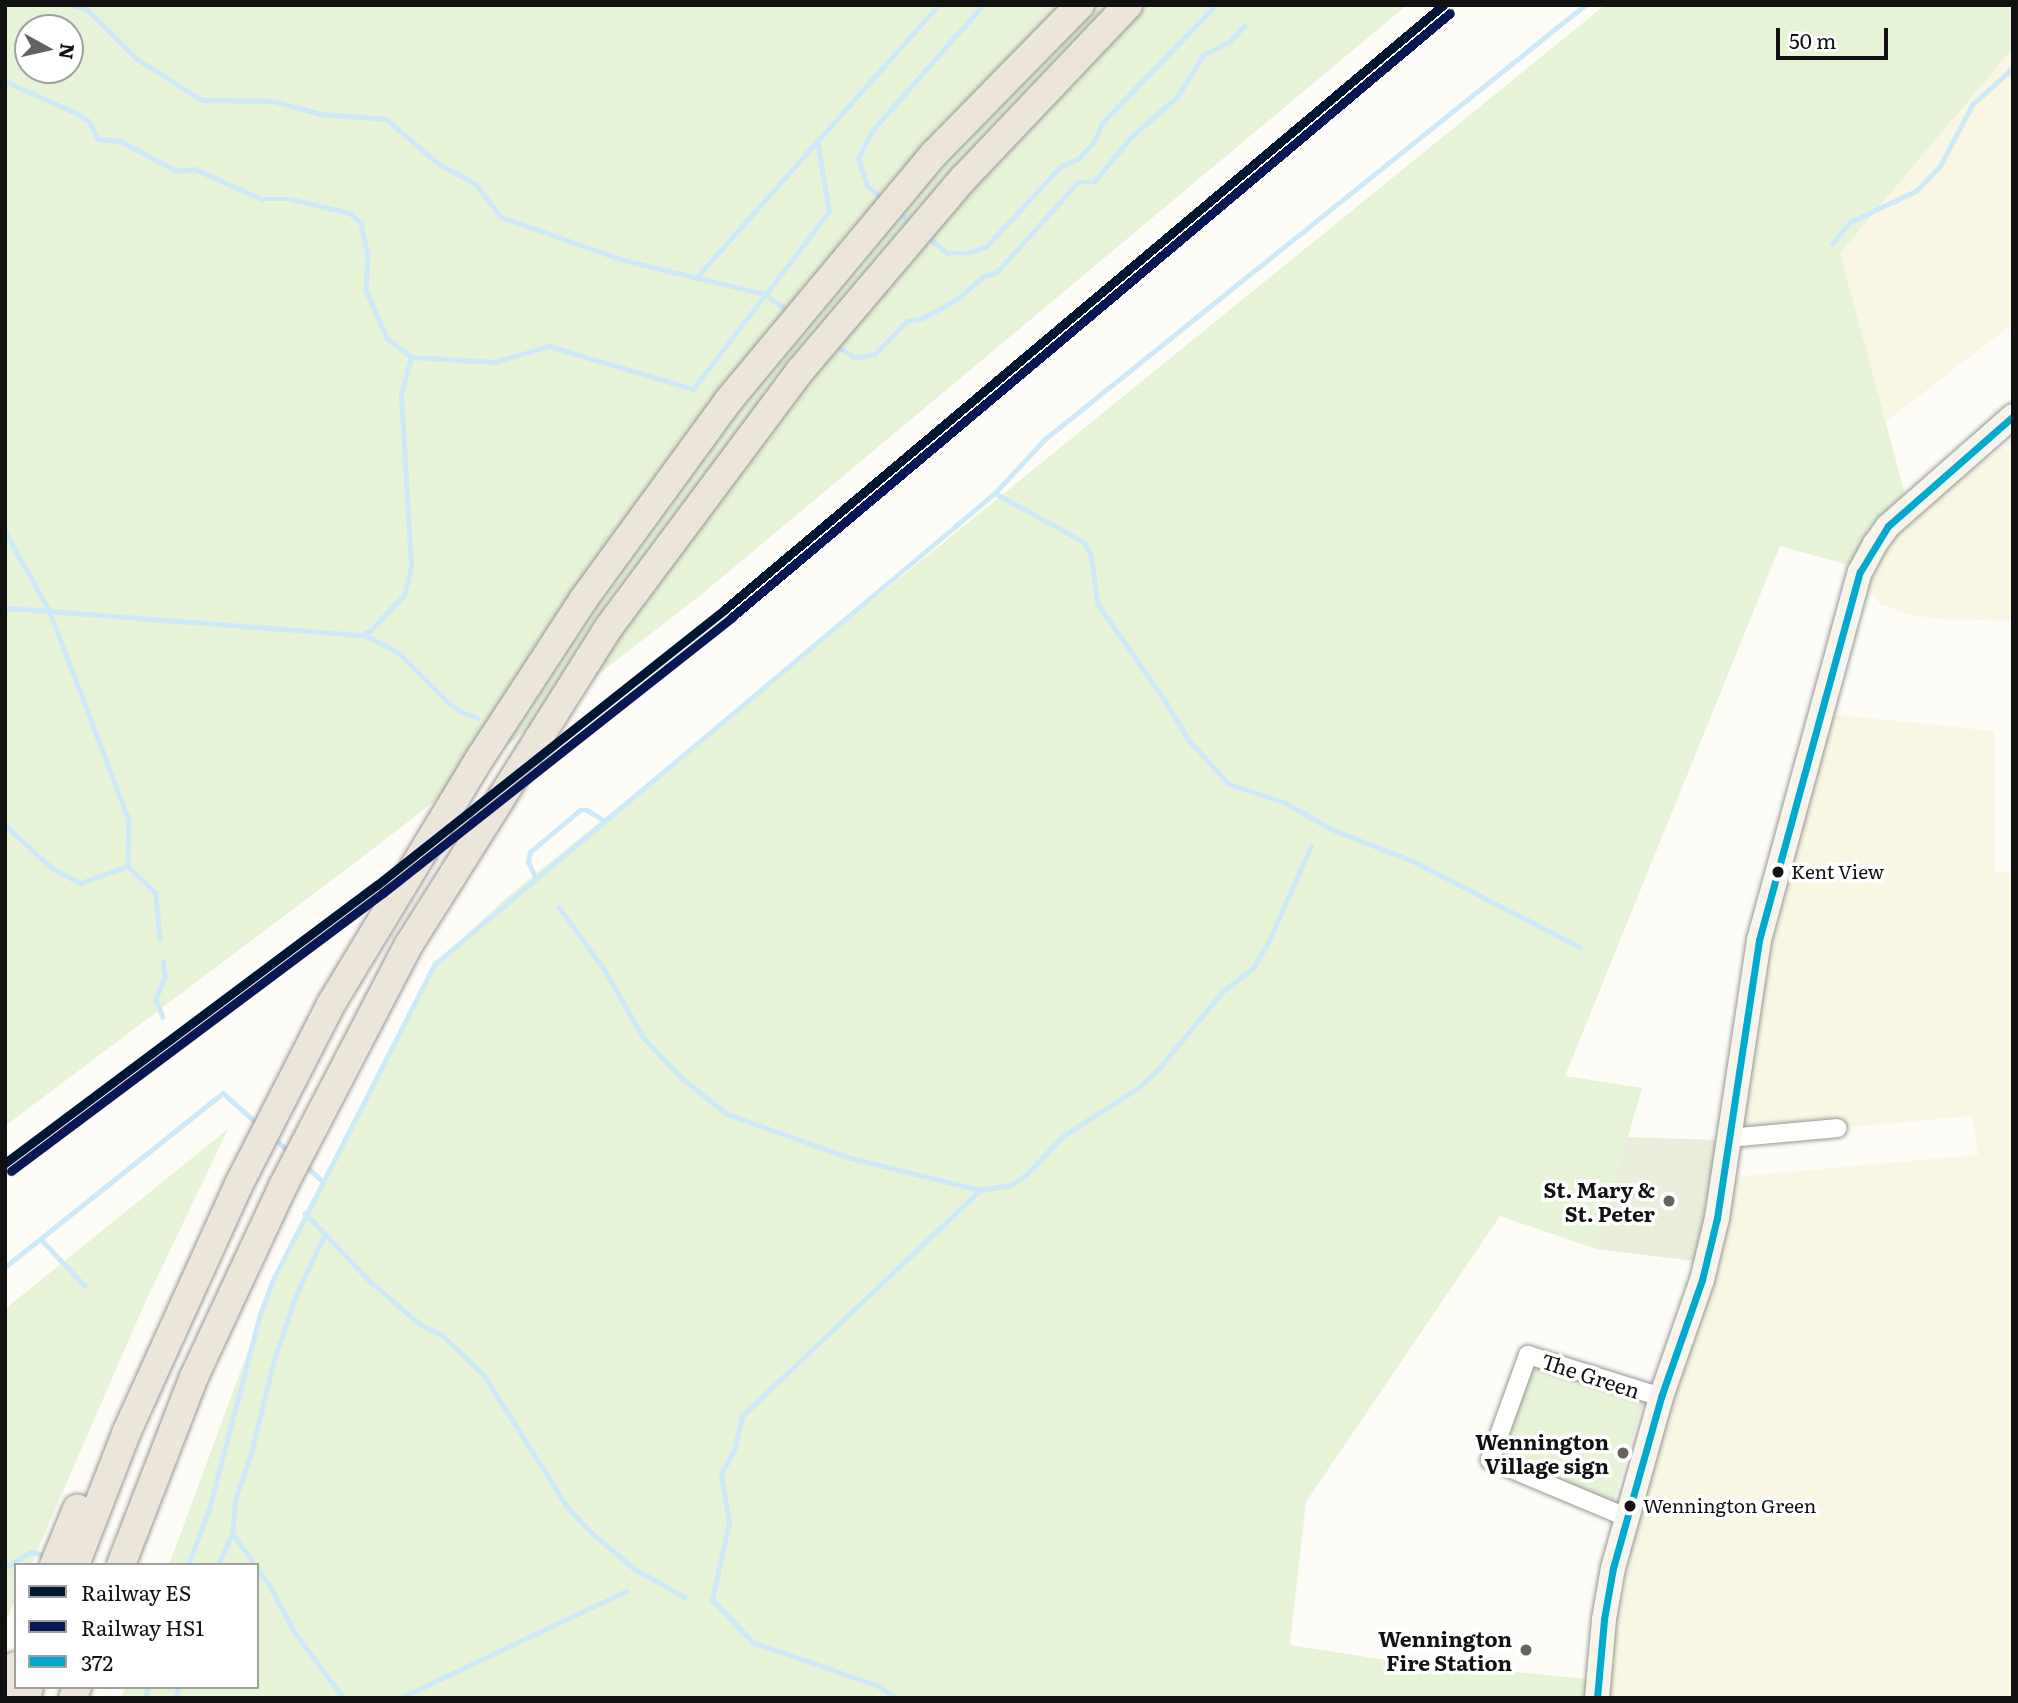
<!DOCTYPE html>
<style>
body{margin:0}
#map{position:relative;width:2018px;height:1703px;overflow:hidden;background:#fdfcf7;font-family:Literata,serif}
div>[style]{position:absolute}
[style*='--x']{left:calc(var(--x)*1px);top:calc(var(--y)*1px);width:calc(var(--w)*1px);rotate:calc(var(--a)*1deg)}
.farmland>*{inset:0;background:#f9f7e4}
.green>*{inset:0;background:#e7f3d7}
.cemetery>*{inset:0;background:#e9eedb}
.stream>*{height:4.5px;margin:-2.25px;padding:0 2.25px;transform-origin:2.25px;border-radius:2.25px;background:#cde8f7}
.roads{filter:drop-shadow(0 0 2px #979795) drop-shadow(0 0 2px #979795)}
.minor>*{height:18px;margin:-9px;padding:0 9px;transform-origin:9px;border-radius:9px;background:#fffffe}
.secondary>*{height:24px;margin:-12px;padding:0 12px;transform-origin:12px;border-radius:12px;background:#f6f4eb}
.trunk>*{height:28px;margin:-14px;padding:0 14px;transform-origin:14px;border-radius:14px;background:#ece5da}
.bus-1>*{height:7px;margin:-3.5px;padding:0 3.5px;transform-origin:3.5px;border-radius:3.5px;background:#00a9ce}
.rail-1>*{height:9px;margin:-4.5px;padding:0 4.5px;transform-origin:4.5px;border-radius:4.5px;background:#011633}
.rail-2>*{height:9px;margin:-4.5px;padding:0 4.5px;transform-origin:4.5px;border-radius:4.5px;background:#091855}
.dots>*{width:19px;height:19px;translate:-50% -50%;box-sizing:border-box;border:4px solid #fff;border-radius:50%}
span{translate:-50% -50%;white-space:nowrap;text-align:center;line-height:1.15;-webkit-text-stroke:7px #fff;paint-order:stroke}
.bus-label{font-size:19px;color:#111}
.left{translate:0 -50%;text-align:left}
.poi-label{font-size:21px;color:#111;font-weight:700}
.right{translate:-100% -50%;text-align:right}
.street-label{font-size:21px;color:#111}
.frame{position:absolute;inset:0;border:7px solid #111;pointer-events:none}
.legend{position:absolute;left:14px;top:1563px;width:245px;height:126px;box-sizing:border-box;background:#fff;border:2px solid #a0a0a0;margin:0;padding:9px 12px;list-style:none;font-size:21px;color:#111}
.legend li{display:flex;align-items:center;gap:14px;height:35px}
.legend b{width:35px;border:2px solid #a0a0a0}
.north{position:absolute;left:14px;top:14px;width:70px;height:70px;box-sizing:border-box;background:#fff;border:2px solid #a0a0a0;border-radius:50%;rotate:98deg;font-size:19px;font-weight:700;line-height:28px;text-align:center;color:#111}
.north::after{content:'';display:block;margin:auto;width:24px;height:32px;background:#646362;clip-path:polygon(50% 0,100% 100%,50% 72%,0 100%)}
.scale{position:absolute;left:1776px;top:28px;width:112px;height:32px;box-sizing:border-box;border:4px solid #111;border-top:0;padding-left:9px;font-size:21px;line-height:24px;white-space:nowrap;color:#111;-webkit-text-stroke:5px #fff;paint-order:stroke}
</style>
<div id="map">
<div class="farmland">
<i style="clip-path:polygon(2013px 47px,2013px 332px,2007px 328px,1883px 424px,1840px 253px)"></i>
<i style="clip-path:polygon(2013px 439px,2013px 621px,1939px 619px,1911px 615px,1880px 604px,1865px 582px,1900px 526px)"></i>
<i style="clip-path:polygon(1841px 715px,1994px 731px,1994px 872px,2013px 873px,2013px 1698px,1609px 1698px,1613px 1638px,1643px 1497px,1681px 1376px,1731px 1177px,1978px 1155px,1972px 1116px,1838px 1128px,1738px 1132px,1744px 1058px,1828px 718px)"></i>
</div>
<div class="green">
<i style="clip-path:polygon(evenodd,5px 5px,1407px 5px,702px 594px,360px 859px,5px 1126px,5px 5px,28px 28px,70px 28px,70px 70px,28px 70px,28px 28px)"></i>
<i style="clip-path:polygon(1605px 5px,2013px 5px,2013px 48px,1840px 253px,1905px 494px,1867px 530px,1852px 566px,1780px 546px,1565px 1076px,1642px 1088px,1596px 1249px,1500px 1216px,1306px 1502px,1290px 1645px,1380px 1659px,1588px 1679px,1587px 1698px,121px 1698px,125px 1687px,257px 1687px,257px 1565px,169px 1565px,283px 1256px,435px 964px,506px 898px)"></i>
<i style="clip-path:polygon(228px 1129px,144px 1305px,31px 1565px,16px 1565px,16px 1599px,5px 1623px,5px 1309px)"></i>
<i style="clip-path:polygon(1538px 1366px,1645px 1395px,1612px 1507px,1503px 1459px,1502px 1450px,1529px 1372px)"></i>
</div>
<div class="cemetery">
<i style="clip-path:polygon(1627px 1137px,1718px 1140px,1695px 1261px,1596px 1249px)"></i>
</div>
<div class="stream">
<i style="--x:71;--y:5;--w:16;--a:14"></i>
<i style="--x:87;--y:9;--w:71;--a:45"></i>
<i style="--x:137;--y:59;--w:77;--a:32.2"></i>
<i style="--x:202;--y:100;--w:72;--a:0.8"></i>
<i style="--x:274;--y:101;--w:49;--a:15.5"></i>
<i style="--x:321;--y:114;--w:65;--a:4.4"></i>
<i style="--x:386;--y:119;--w:70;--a:40.3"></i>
<i style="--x:439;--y:164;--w:42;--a:28.4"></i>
<i style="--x:476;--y:184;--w:41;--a:52.9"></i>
<i style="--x:501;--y:217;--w:129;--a:19.4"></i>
<i style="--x:623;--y:260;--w:146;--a:13.5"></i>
<i style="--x:765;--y:294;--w:32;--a:36"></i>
<i style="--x:5;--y:81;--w:78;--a:24.3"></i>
<i style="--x:76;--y:113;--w:15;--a:32"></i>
<i style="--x:89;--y:121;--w:20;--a:63"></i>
<i style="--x:98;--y:139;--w:22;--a:5"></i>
<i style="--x:120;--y:141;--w:64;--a:27.8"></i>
<i style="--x:177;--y:171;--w:18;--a:-6"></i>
<i style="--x:195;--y:169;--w:73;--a:24.1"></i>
<i style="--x:262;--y:199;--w:28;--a:0"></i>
<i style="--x:290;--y:199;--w:62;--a:13.1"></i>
<i style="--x:350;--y:213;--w:15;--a:42"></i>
<i style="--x:361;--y:223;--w:33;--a:78"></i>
<i style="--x:368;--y:255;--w:35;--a:93"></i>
<i style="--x:366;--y:290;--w:52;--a:66.4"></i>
<i style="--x:387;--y:338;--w:31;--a:38"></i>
<i style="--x:411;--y:357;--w:84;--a:3.4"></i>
<i style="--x:495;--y:362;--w:56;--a:-16.5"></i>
<i style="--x:549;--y:346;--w:150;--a:16.6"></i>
<i style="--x:693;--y:389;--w:223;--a:-52.5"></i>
<i style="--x:829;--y:212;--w:73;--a:-99.5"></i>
<i style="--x:884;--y:200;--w:22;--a:-141"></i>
<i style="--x:867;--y:186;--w:28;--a:-108"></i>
<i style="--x:858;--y:159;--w:30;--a:-64"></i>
<i style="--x:871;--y:132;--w:169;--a:-48.6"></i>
<i style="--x:898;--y:212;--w:19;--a:39"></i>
<i style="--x:928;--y:237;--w:25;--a:40"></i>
<i style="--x:947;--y:253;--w:20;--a:0"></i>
<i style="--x:967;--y:253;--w:20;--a:-18"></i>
<i style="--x:986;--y:247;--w:110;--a:-47.2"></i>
<i style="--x:1061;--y:166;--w:18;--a:-22"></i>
<i style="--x:1078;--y:159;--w:23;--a:-47"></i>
<i style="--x:1094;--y:142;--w:21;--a:-67"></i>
<i style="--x:1102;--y:123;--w:164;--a:-46"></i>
<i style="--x:1832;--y:244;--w:28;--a:-51"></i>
<i style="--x:1850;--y:222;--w:73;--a:-25.2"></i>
<i style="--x:1916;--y:191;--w:35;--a:-46"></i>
<i style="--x:1940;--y:166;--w:69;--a:-62.3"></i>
<i style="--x:1972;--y:105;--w:55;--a:-42.1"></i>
<i style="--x:696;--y:278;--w:365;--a:-48.4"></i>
<i style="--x:835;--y:344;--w:24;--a:35"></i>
<i style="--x:855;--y:358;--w:20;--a:-11"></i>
<i style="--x:875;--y:354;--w:46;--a:-45.9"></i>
<i style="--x:907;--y:321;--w:16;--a:-11"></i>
<i style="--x:923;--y:318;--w:38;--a:-29"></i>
<i style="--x:956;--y:300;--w:35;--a:-41"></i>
<i style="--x:982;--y:277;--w:16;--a:-18"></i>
<i style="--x:997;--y:272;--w:121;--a:-48"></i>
<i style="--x:1078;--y:182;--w:16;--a:0"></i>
<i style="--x:1094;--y:182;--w:58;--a:-50.6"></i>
<i style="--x:1131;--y:137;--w:61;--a:-41"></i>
<i style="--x:1177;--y:97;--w:49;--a:-58.2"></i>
<i style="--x:1203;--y:55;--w:30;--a:-27"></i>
<i style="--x:1230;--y:41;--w:21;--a:-47"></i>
<i style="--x:995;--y:493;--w:102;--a:28.8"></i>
<i style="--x:1084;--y:542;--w:14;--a:60"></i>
<i style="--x:1091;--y:554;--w:50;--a:82"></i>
<i style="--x:1098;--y:604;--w:119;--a:55.2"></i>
<i style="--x:1166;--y:702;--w:44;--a:58.8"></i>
<i style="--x:1189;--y:740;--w:59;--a:47.7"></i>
<i style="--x:1229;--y:784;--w:60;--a:18.4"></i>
<i style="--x:1286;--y:803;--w:52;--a:30"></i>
<i style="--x:1331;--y:829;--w:90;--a:21.4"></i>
<i style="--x:1415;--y:862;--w:186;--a:27.3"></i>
<i style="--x:5;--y:531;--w:93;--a:60.9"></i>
<i style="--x:50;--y:612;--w:222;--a:69.2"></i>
<i style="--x:129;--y:820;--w:46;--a:91.2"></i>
<i style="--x:128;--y:866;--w:39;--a:44"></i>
<i style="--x:156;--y:893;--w:46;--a:85"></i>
<i style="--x:5;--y:611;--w:5;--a:-37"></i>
<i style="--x:9;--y:608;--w:353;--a:4.4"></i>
<i style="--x:361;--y:635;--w:11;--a:-27"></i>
<i style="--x:371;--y:630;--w:48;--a:-46.7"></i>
<i style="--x:404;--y:595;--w:29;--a:-76"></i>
<i style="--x:411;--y:567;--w:172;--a:-93.3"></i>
<i style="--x:401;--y:395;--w:39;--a:-75"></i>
<i style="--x:363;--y:634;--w:41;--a:27.8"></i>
<i style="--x:399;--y:653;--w:71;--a:45"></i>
<i style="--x:449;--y:703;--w:16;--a:35"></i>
<i style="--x:462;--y:712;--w:17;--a:21"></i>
<i style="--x:5;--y:825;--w:64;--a:42.5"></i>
<i style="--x:52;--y:868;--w:32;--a:28"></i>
<i style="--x:80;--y:883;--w:51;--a:-19.5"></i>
<i style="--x:536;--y:879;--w:19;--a:-115"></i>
<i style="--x:528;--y:862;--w:10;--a:-79"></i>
<i style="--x:530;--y:852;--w:65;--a:-40"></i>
<i style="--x:580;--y:810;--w:7;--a:0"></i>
<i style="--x:587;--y:810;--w:21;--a:31"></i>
<i style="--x:559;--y:907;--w:77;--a:54"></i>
<i style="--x:604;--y:969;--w:80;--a:59.9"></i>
<i style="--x:644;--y:1038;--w:55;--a:46.5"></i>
<i style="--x:682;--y:1078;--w:58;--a:38.7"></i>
<i style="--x:727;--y:1114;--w:127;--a:19.7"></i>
<i style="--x:847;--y:1157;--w:137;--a:13.9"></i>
<i style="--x:980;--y:1190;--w:31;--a:-9"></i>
<i style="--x:1011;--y:1185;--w:18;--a:-34"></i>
<i style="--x:1026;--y:1175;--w:54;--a:-46.5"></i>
<i style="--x:1063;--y:1136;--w:89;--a:-32.6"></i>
<i style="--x:1138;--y:1088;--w:24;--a:-42"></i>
<i style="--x:1156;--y:1072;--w:105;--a:-50.4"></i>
<i style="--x:1223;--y:991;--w:38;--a:-37"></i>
<i style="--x:1253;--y:968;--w:27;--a:-59"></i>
<i style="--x:1267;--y:945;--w:108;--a:-66"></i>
<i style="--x:163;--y:961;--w:16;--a:83"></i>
<i style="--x:165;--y:977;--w:24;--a:112"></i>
<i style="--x:156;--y:999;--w:19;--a:69"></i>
<i style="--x:275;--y:1139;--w:19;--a:43"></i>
<i style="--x:304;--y:1164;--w:23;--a:43"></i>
<i style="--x:305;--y:1213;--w:97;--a:46.3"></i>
<i style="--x:372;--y:1283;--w:65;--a:40.6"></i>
<i style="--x:421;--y:1325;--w:23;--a:25"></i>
<i style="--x:442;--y:1335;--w:58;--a:43.6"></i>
<i style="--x:484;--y:1375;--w:157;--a:57.7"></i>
<i style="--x:568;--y:1508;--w:36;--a:46"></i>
<i style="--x:593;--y:1534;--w:55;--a:39.8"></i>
<i style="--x:635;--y:1569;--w:57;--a:29.2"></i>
<i style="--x:41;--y:1239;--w:64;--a:46.9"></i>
<i style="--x:5;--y:1267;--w:279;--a:-38.6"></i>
<i style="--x:223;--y:1093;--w:47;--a:41.5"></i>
<i style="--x:232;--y:1533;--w:39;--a:54"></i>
<i style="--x:188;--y:1565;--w:60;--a:-69.4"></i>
<i style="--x:209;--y:1509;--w:202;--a:-75.3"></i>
<i style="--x:260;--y:1314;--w:39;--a:-69"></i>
<i style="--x:274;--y:1278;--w:353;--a:-62.9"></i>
<i style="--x:435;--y:964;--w:732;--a:-40.07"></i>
<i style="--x:995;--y:493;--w:74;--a:-47.2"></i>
<i style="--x:1045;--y:439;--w:693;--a:-38.79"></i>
<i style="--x:218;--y:1565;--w:35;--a:-66"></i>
<i style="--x:232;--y:1533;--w:36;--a:-84"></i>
<i style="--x:236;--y:1497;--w:46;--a:-71.2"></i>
<i style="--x:251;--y:1453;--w:96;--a:-76.1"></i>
<i style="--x:274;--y:1360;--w:69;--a:-71.3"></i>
<i style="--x:296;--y:1295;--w:68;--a:-64.6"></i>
<i style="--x:5;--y:1568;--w:31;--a:-32"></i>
<i style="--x:31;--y:1552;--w:17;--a:13"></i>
<i style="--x:257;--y:1568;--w:22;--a:54"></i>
<i style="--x:270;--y:1586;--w:51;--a:61.9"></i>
<i style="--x:294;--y:1631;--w:84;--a:53.3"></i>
<i style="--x:145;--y:1698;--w:11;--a:-75"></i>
<i style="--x:175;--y:1698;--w:11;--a:-75"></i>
<i style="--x:400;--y:1698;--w:250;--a:-25.3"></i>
<i style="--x:895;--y:1698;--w:21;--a:-145"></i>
<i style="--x:878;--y:1686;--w:132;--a:-161"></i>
<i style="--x:753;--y:1643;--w:59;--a:-133.6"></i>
<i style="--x:712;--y:1600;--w:79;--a:-77.6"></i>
<i style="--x:729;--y:1523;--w:50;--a:-99.3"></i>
<i style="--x:721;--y:1474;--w:26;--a:-61"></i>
<i style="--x:734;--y:1451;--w:36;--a:-77"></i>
<i style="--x:742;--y:1416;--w:328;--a:-43.5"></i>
</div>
<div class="roads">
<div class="minor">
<i style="--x:1729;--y:1138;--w:109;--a:-5.2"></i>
<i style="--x:1626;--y:1517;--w:147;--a:-157.3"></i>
<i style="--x:1490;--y:1460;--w:112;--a:-70.1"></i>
<i style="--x:1528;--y:1355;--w:139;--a:17.5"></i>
</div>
<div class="secondary">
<i style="--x:1597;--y:1698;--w:79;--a:-84.9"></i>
<i style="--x:1604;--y:1619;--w:52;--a:-80"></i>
<i style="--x:1613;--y:1568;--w:178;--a:-74.3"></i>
<i style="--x:1661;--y:1397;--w:124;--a:-70.7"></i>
<i style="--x:1702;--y:1280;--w:64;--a:-76.4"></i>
<i style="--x:1717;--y:1218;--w:281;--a:-81.4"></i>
<i style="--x:1759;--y:940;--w:382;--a:-74.7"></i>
<i style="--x:1860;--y:572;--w:32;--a:-62"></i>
<i style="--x:1875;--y:544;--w:22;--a:-54"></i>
<i style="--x:1888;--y:526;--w:167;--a:-41.3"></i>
</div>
<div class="trunk">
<i style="--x:54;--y:1565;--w:61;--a:-67.7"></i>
<i style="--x:75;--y:1565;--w:144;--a:-68.8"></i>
<i style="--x:127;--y:1431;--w:269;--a:-65.6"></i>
<i style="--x:238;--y:1186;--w:204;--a:-62.9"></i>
<i style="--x:331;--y:1004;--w:291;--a:-58.8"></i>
<i style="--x:482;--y:755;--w:185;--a:-56.9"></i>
<i style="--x:583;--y:600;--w:246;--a:-53.9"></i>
<i style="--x:728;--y:401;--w:322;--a:-50.2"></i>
<i style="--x:934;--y:154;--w:209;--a:-45.6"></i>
<i style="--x:121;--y:1565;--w:202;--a:-68.8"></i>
<i style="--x:194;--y:1377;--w:211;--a:-65"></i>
<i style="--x:283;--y:1186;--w:271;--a:-62.5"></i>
<i style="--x:408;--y:946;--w:377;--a:-57.8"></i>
<i style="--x:609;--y:627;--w:319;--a:-53.3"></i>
<i style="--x:800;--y:371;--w:252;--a:-49.7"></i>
<i style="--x:963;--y:179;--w:240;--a:-46.5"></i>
<i style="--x:5;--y:1694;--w:30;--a:-69"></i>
<i style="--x:26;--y:1698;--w:11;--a:-75"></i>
<i style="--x:73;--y:1698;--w:12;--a:-70"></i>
</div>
</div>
<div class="bus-1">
<i style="--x:1597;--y:1698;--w:79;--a:-84.9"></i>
<i style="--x:1604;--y:1619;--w:52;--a:-80"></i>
<i style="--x:1613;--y:1568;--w:178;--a:-74.3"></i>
<i style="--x:1661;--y:1397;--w:124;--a:-70.7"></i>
<i style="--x:1702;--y:1280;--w:64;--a:-76.4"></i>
<i style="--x:1717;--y:1218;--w:281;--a:-81.4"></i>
<i style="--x:1759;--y:940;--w:382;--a:-74.7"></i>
<i style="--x:1860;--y:572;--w:54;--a:-58.7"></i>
<i style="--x:1888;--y:526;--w:167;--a:-41.3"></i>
</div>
<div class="rail-1">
<i style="--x:5;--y:1163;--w:464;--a:-36.8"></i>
<i style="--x:377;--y:885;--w:444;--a:-38.4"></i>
<i style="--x:725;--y:609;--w:938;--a:-40.07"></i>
</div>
<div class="rail-2">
<i style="--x:11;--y:1171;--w:464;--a:-36.8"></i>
<i style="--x:383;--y:893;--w:445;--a:-38.3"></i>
<i style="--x:732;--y:617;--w:938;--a:-40.07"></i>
</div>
<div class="dots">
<i style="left:1778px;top:872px;background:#111"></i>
<i style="left:1669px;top:1201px;background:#646362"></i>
<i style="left:1623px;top:1453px;background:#646362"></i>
<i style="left:1630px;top:1506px;background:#111"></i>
<i style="left:1526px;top:1650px;background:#646362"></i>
</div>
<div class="bus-label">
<span class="left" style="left:1791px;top:872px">Kent View</span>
<span class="left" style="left:1643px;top:1506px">Wennington Green</span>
</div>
<div class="poi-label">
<span class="right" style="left:1655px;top:1201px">St. Mary &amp;<br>St. Peter</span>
<span class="right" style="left:1609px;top:1453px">Wennington<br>Village sign</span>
<span class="right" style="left:1512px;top:1650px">Wennington<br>Fire Station</span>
</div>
<div class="street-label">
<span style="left:1591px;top:1375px;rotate:18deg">The Green</span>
</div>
<div class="frame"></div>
<ul class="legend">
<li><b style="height:9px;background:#011633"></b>Railway ES</li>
<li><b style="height:9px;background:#091855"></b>Railway HS1</li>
<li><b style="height:9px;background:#00a9ce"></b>372</li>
</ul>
<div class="north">N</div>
<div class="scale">50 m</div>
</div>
